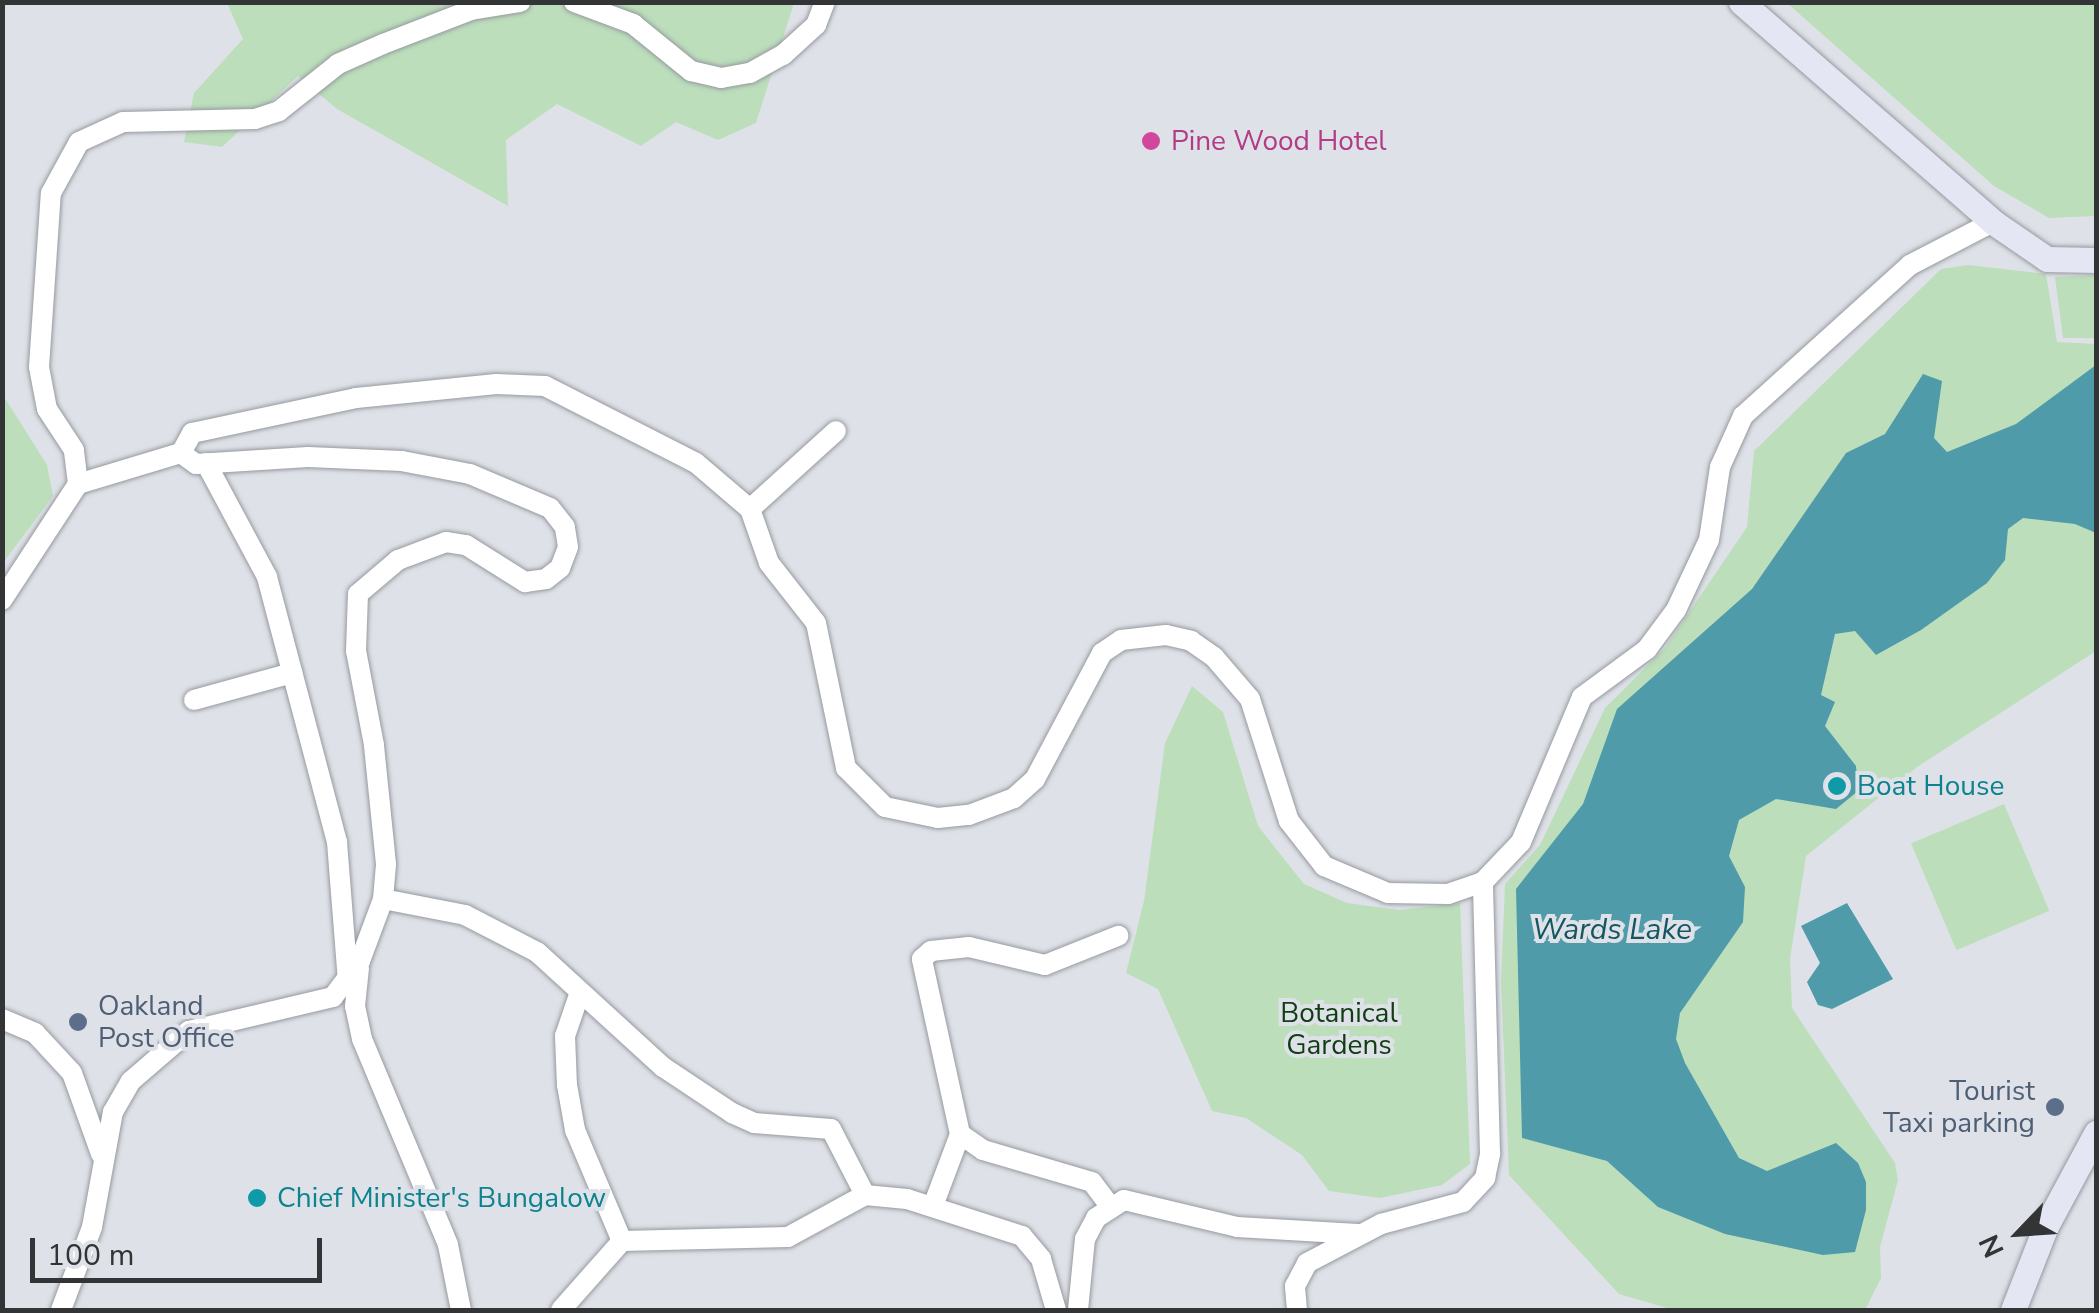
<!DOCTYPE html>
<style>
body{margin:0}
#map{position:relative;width:2099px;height:1313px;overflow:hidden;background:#dee2e8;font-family:"Nunito Sans",sans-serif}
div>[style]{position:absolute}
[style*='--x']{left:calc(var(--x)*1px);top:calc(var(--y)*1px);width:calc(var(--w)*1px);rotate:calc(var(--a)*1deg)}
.green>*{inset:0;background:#bcdebb;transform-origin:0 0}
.water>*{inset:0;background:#4f9ba9}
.roads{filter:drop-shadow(0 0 2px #969a9f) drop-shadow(0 0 2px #969a9f)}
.minor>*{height:20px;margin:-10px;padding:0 10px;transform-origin:10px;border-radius:10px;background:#fff}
.major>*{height:25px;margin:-12.5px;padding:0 12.5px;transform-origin:12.5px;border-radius:12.5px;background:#e4e6f4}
.dots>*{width:28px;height:28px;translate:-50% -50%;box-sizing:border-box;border:5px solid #dee2e8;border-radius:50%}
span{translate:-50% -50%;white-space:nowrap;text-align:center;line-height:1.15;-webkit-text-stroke:8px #dee2e8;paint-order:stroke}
.hotel-label{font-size:28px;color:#b23c85}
.left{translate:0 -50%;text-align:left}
.culture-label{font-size:28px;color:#0d838f}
.service-label{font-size:28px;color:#4e5e75}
.right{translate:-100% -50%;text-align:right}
.park-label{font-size:28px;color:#103e12}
.water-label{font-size:30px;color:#155661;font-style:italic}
.frame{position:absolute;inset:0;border:5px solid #323436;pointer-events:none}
.north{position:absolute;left:1969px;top:1183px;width:100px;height:100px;-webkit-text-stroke:8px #dee2e8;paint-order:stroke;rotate:245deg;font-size:28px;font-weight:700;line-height:40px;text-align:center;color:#323436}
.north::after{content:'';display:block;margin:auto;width:35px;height:45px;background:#323436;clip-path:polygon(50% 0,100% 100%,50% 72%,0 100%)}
.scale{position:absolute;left:30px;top:1238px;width:292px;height:45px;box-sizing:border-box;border:5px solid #323436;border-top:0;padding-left:12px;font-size:30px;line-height:35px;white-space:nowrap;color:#323436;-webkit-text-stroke:8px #dee2e8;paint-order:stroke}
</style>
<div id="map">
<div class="green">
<i style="clip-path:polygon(227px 3px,794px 3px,756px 123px,718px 140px,676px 122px,641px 146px,557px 104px,506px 140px,508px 206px,337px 109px,298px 76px,222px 147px,184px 142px,194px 93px,243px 39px)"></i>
<i style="clip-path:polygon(1787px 3px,2096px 3px,2096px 216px,2049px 218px,1994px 186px)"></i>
<i style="clip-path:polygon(1968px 265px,2046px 274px,2057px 342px,2096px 344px,2096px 651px,1917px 767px,1806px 856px,1790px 959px,1792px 1008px,1895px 1163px,1898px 1180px,1880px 1247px,1881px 1278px,1865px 1310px,1674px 1310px,1619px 1294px,1509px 1175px,1501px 981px,1505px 884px,1540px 845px,1605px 708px,1665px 648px,1747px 527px,1754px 451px,1941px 269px)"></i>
<i style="clip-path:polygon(2096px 275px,2096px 338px,2063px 338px,2055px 277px)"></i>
<i style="clip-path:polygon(3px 395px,47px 465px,53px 496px,3px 563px)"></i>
<i style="clip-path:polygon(1192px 686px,1223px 712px,1258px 826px,1304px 884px,1347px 903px,1399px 910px,1460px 903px,1470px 1164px,1442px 1185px,1380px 1198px,1329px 1191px,1302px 1155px,1246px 1118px,1212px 1111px,1158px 989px,1126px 973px,1144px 901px,1165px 743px)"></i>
<i style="left:2004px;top:804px;width:116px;height:101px;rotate:67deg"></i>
</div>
<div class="water">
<i style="clip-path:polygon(2096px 365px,2096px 533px,2075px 524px,2023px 518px,2008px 529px,2005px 560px,1987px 583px,1921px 630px,1876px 655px,1855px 631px,1835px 634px,1821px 695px,1835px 702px,1825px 726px,1856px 766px,1858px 791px,1836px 809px,1776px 799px,1739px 820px,1729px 856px,1745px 887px,1743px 922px,1680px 1013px,1676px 1039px,1685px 1063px,1739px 1158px,1767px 1171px,1836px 1143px,1858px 1163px,1866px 1182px,1866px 1210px,1855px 1252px,1823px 1255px,1725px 1234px,1658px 1207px,1607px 1161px,1522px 1138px,1516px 889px,1583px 804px,1617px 709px,1752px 589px,1846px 453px,1885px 434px,1923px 374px,1942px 381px,1934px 438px,1947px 452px,2016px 424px)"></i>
<i style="clip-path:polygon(1847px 903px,1893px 979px,1832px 1009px,1818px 1005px,1807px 982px,1820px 963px,1801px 926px)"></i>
</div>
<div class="roads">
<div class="minor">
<i style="--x:574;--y:2;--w:63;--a:20.4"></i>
<i style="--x:633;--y:24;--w:75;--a:39"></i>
<i style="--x:691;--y:71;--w:31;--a:13"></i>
<i style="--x:721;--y:78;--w:29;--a:-10"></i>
<i style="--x:750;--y:73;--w:38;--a:-29"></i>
<i style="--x:783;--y:55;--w:45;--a:-42.3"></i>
<i style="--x:816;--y:25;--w:25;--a:-69"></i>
<i style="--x:206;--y:463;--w:129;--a:61.8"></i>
<i style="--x:267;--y:577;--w:274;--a:75.2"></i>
<i style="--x:337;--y:842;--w:140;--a:85.5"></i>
<i style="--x:78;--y:484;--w:108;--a:-16.8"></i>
<i style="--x:750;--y:509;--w:116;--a:-42.2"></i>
<i style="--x:2;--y:600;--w:139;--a:-56.8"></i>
<i style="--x:78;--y:484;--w:34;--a:-97"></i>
<i style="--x:74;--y:450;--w:49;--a:-123.4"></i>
<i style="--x:47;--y:409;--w:43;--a:-100.8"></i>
<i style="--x:39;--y:367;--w:174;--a:-86.1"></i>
<i style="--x:51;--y:193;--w:58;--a:-61.2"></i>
<i style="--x:79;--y:142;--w:48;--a:-24.4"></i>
<i style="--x:123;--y:122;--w:132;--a:-1.3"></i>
<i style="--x:255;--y:119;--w:25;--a:-18"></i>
<i style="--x:279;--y:111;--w:75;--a:-38.5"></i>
<i style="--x:338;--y:64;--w:49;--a:-24"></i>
<i style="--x:383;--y:44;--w:94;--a:-21.1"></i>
<i style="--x:471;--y:10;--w:50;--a:-9.3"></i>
<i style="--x:194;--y:700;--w:102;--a:-15.4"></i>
<i style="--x:383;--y:899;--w:84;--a:11"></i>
<i style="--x:465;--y:915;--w:81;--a:27.2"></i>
<i style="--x:537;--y:952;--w:171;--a:42.4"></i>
<i style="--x:663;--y:1067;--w:83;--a:33.7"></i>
<i style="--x:732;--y:1113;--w:24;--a:24"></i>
<i style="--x:754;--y:1123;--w:77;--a:4.5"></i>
<i style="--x:831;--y:1129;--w:74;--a:62.7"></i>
<i style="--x:865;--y:1195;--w:42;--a:5.4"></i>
<i style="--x:907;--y:1199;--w:121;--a:17.8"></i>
<i style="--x:1022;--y:1236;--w:30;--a:50"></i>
<i style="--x:1041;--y:1259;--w:53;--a:73.6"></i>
<i style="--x:359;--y:968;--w:38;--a:96"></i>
<i style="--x:355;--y:1006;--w:34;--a:78"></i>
<i style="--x:362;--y:1039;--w:223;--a:67.3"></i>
<i style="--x:448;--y:1245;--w:66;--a:78.7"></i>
<i style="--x:580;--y:992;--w:46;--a:108.8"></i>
<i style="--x:565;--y:1036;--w:49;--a:87.7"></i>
<i style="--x:567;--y:1085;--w:46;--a:79.9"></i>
<i style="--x:575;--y:1130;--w:121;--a:67.1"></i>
<i style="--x:622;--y:1241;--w:166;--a:-1.4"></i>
<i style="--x:788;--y:1237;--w:88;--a:-28.6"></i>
<i style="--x:2;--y:1019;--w:36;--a:23"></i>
<i style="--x:35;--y:1033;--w:54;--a:47.2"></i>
<i style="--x:72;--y:1073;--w:86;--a:70.3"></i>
<i style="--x:933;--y:1206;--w:77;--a:-69.4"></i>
<i style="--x:1110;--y:1206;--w:30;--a:-127"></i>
<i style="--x:1092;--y:1182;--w:114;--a:-163.6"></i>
<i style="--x:983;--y:1150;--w:28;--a:-145"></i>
<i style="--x:960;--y:1134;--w:179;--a:-102.3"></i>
<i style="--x:922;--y:959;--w:12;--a:-42"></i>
<i style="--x:931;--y:951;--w:38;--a:-6"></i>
<i style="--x:969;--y:947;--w:78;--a:13.3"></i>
<i style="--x:1045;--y:965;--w:79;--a:-21.7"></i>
<i style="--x:61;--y:1310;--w:89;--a:-69.5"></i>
<i style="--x:92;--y:1227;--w:117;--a:-79.7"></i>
<i style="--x:113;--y:1112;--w:36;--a:-60"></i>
<i style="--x:131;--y:1081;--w:77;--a:-40.8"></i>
<i style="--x:189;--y:1031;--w:148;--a:-13.3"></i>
<i style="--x:333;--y:997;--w:45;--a:-53.1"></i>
<i style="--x:360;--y:961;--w:66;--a:-69.6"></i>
<i style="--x:383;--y:899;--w:35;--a:-85"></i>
<i style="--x:386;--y:864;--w:120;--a:-95.8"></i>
<i style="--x:374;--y:745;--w:96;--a:-100.8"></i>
<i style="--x:356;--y:651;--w:57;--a:-88"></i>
<i style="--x:358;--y:594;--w:52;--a:-40.4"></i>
<i style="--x:398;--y:560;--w:51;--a:-20.6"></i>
<i style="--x:446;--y:542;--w:20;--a:9"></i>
<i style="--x:466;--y:545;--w:70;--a:32.1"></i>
<i style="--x:525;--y:582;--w:21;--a:-8"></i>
<i style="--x:546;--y:579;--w:18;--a:-38"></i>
<i style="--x:560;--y:568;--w:22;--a:-69"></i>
<i style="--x:568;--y:547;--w:20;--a:-99"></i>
<i style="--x:565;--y:527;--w:24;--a:-128"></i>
<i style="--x:550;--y:508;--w:87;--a:-157"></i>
<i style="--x:470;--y:474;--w:69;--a:-169.2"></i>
<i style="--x:402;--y:461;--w:94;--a:-177.6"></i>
<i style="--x:308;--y:457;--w:112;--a:176.4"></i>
<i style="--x:196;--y:464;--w:19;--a:-144"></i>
<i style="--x:181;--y:453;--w:23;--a:-61"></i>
<i style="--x:192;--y:433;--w:168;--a:-12"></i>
<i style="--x:356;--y:398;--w:141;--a:-5.7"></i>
<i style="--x:496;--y:384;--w:49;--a:2.3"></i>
<i style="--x:545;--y:386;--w:169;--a:27"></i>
<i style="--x:696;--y:463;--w:71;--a:40.4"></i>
<i style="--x:750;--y:509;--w:57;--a:70.6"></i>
<i style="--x:769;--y:563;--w:76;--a:51.9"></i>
<i style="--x:816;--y:623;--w:148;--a:78.3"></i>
<i style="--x:846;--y:768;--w:55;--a:45"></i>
<i style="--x:885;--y:807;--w:54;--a:11.7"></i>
<i style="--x:938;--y:818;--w:31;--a:-6"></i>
<i style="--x:969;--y:815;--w:48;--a:-20.7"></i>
<i style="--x:1014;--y:798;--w:28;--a:-42"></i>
<i style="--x:1035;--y:779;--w:143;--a:-62"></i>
<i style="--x:1102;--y:653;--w:23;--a:-34"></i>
<i style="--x:1121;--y:640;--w:45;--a:-6.3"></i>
<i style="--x:1166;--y:635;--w:26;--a:13"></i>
<i style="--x:1191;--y:641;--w:28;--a:35"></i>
<i style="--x:1214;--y:657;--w:55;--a:49.4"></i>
<i style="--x:1250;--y:699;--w:128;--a:72.3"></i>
<i style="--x:1289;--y:821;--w:57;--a:52.1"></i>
<i style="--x:1324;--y:866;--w:69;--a:22.9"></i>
<i style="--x:1388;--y:893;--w:60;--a:1"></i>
<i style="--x:1448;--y:894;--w:37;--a:-19"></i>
<i style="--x:1483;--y:882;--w:55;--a:-46.5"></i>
<i style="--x:1521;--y:842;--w:157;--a:-67.2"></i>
<i style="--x:1582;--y:697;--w:81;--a:-36.4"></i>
<i style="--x:1647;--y:649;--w:49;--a:-53.4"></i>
<i style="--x:1676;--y:610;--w:77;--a:-64.8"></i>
<i style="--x:1709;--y:540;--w:74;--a:-81.4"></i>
<i style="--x:1720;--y:467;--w:56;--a:-65.7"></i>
<i style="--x:1743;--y:416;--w:225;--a:-42.1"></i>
<i style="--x:1910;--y:265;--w:93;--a:-27.4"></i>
<i style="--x:561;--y:1310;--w:92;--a:-48.5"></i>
<i style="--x:1078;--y:1310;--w:71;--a:-84.4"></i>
<i style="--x:1085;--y:1239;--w:24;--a:-62"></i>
<i style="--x:1096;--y:1218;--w:33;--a:-33"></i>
<i style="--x:1124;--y:1200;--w:116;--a:13.4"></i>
<i style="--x:1237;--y:1227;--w:121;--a:3.3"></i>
<i style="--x:1297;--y:1310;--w:24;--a:-95"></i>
<i style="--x:1295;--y:1286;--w:26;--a:-62"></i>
<i style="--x:1307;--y:1263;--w:84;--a:-27.8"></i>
<i style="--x:1381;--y:1224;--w:85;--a:-15"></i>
<i style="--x:1463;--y:1202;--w:33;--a:-47"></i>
<i style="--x:1485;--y:1178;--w:25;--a:-78"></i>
<i style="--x:1490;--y:1154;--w:272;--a:-91.5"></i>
</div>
<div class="major">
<i style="--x:1741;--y:2;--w:335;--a:41.1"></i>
<i style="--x:1993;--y:222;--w:65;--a:34.4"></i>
<i style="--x:2047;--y:259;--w:49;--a:1.2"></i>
<i style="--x:2013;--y:1310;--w:90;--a:-68.6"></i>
<i style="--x:2046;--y:1226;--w:106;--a:-61.7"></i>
</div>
</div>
<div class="dots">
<i style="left:1151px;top:141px;background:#d1479c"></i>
<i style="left:1837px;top:786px;background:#0f9aa8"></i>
<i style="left:78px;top:1022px;background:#5c6f8a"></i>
<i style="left:2055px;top:1107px;background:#5c6f8a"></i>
<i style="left:257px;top:1198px;background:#0f9aa8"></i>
</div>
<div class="hotel-label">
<span class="left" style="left:1171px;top:141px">Pine Wood Hotel</span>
</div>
<div class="culture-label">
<span class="left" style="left:1857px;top:786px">Boat House</span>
<span class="left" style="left:277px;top:1198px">Chief Minister's Bungalow</span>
</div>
<div class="service-label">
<span class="left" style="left:98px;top:1022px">Oakland<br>Post Office</span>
<span class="right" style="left:2035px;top:1107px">Tourist<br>Taxi parking</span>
</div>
<div class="park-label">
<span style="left:1339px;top:1029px">Botanical<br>Gardens</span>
</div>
<div class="water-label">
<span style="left:1612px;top:930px">Wards Lake</span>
</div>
<div class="frame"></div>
<div class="north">N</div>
<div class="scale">100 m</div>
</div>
